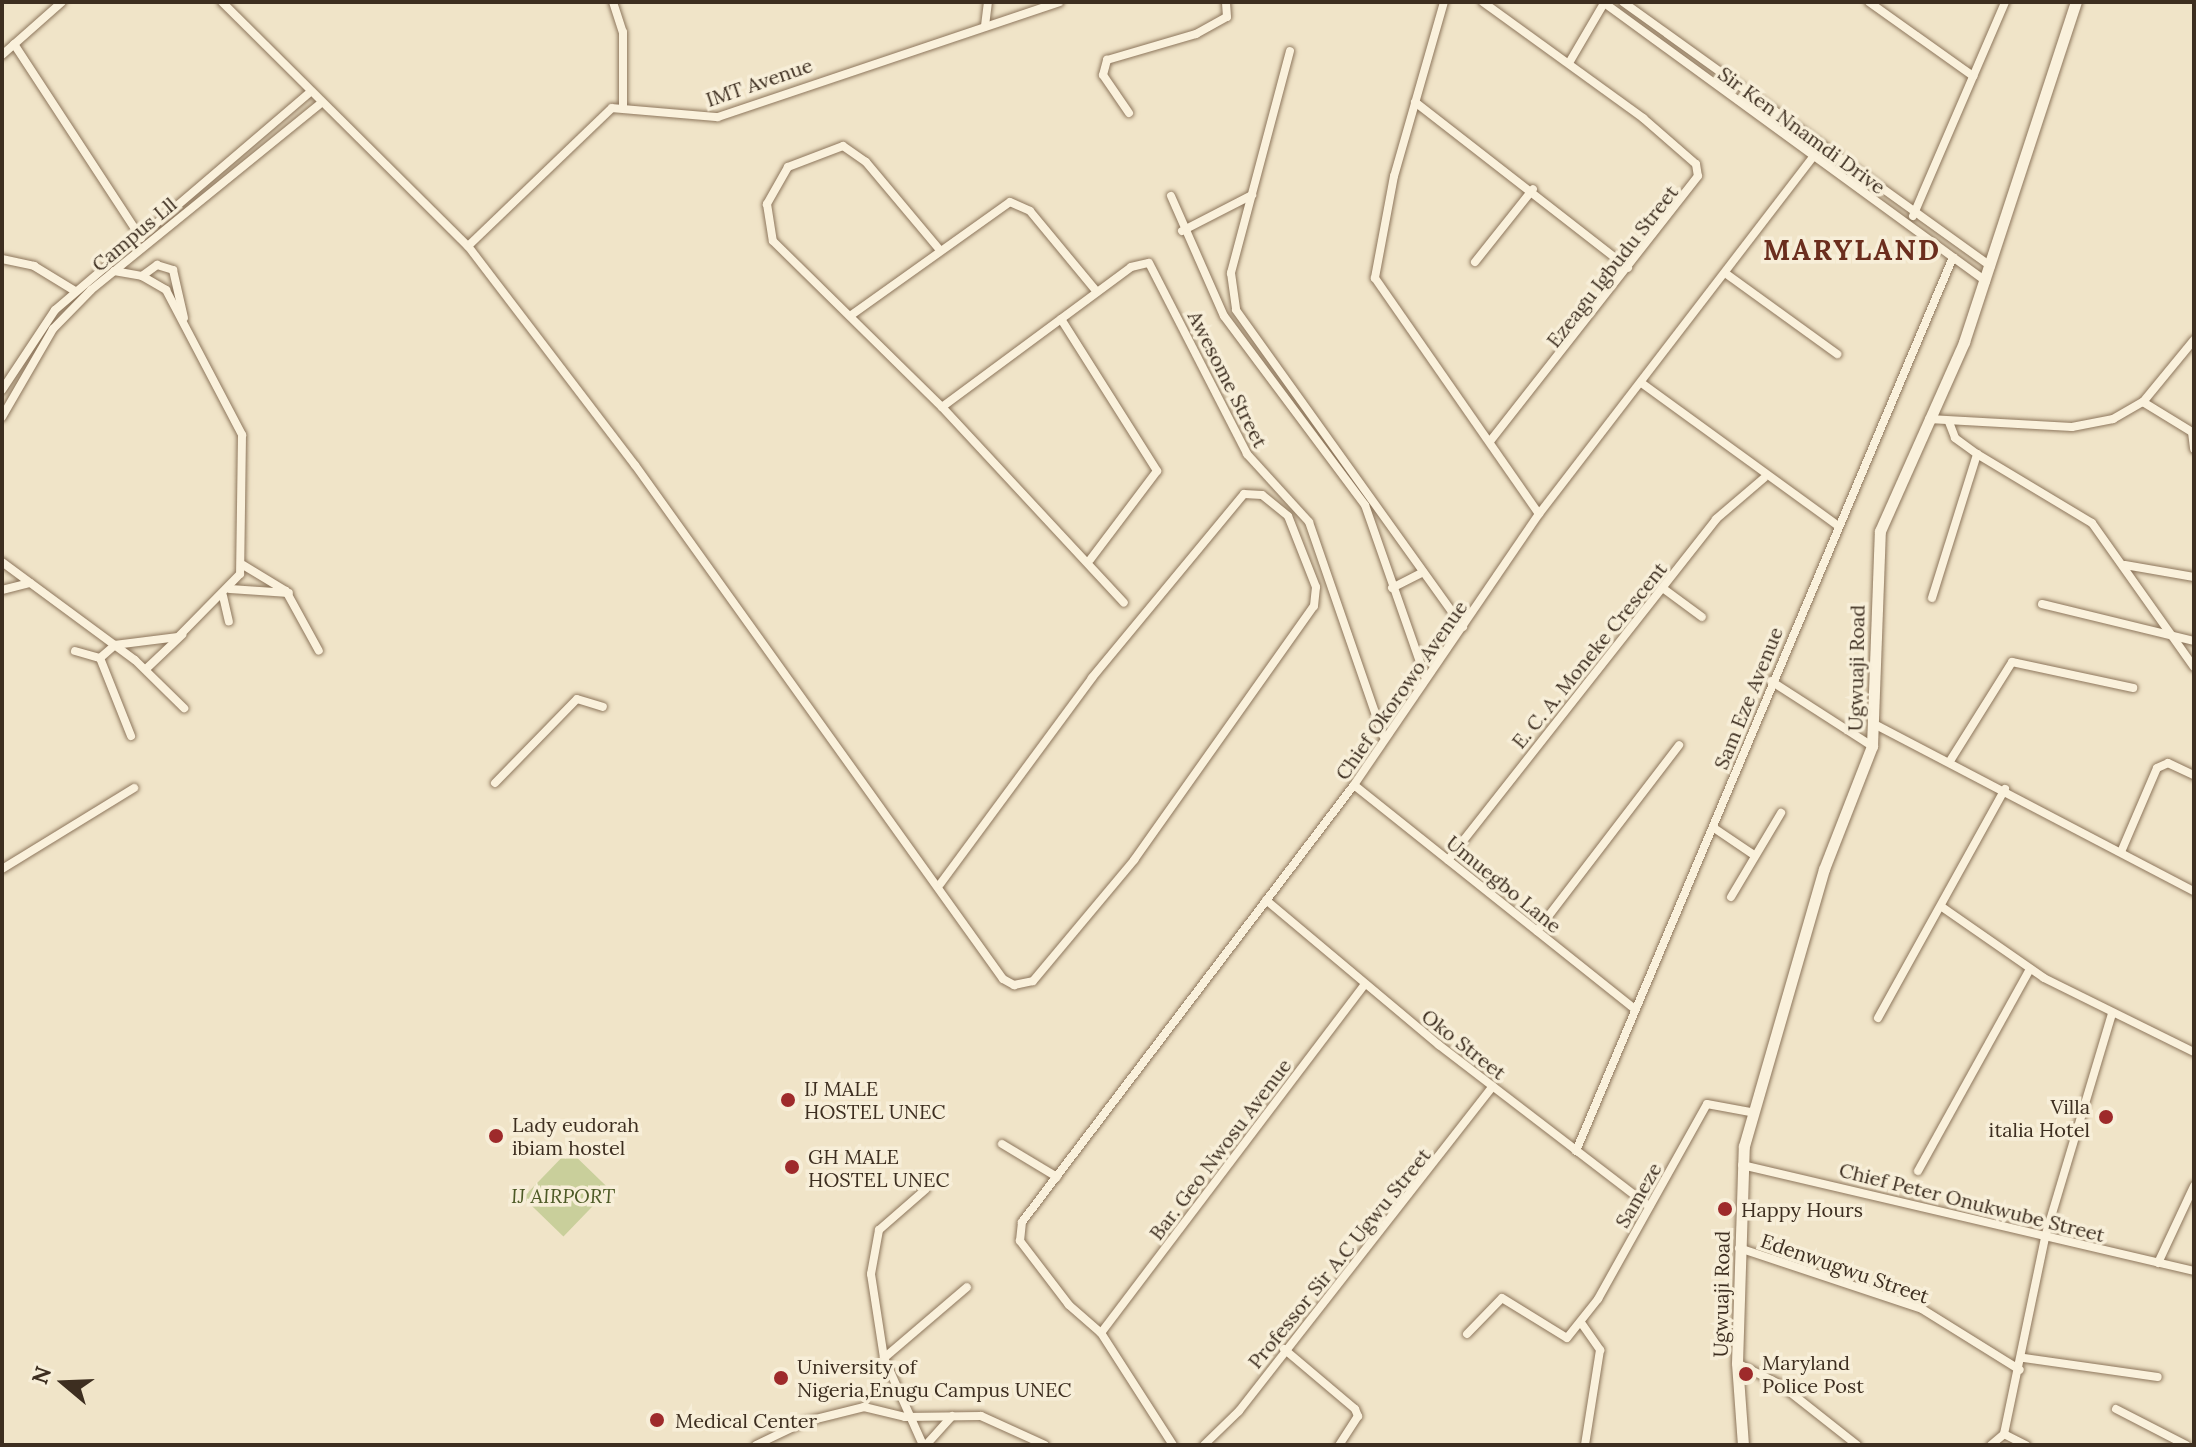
<!DOCTYPE html>
<style>
body{margin:0}
#map{position:relative;width:2196px;height:1447px;overflow:hidden;background:#f0e4c8;font-family:Lora,serif}
div>[style]{position:absolute}
[style*='--x']{left:calc(var(--x)*1px);top:calc(var(--y)*1px);width:calc(var(--w)*1px);rotate:calc(var(--a)*1deg)}
.green>*{inset:0;background:#c9cf9b;transform-origin:0 0}
.roads{filter:drop-shadow(0 0 2px #8d765c) drop-shadow(0 0 2px #8d765c)}
.minor>*{height:8px;margin:-4px;padding:0 4px;transform-origin:4px;border-radius:4px;background:#faf1dc}
.secondary>*{height:11px;margin:-5.5px;padding:0 5.5px;transform-origin:5.5px;border-radius:5.5px;background:#faf1dc}
.dots>*{width:22px;height:22px;translate:-50% -50%;box-sizing:border-box;border:4px solid #f7eed8;border-radius:50%}
span{translate:-50% -50%;white-space:nowrap;text-align:center;line-height:1.15;-webkit-text-stroke:7px #f7eed8;paint-order:stroke}
.street-label{font-size:20px;color:#3d2e20}
.poi-label{font-size:20px;color:#3d2e20}
.left{translate:0 -50%;text-align:left}
.right{translate:-100% -50%;text-align:right}
.park-label{font-size:20px;color:#4d5a26;font-style:italic}
.district-label{font-size:28px;color:#6b2e1e;font-weight:700;letter-spacing:2px}
.frame{position:absolute;inset:0;border:4px solid #3d2e20;pointer-events:none}
.north{position:absolute;left:24px;top:1343px;width:80px;height:80px;-webkit-text-stroke:6px #f7eed8;paint-order:stroke;rotate:289deg;font-size:22px;font-weight:700;line-height:32px;text-align:center;color:#3d2e20}
.north::after{content:'';display:block;margin:auto;width:28px;height:36px;background:#3d2e20;clip-path:polygon(50% 0,100% 100%,50% 72%,0 100%)}
</style>
<div id="map">
<div class="green">
<i style="left:569px;top:1150px;width:56px;height:66px;rotate:44deg"></i>
</div>
<div class="roads">
<div class="minor">
<i style="--x:222;--y:2;--w:346;--a:44.8"></i>
<i style="--x:468;--y:246;--w:275;--a:52.7"></i>
<i style="--x:635;--y:465;--w:632;--a:54.4"></i>
<i style="--x:1003;--y:979;--w:13;--a:29"></i>
<i style="--x:1014;--y:985;--w:19;--a:-12"></i>
<i style="--x:1033;--y:981;--w:158;--a:-50.1"></i>
<i style="--x:1134;--y:860;--w:311;--a:-54.7"></i>
<i style="--x:1314;--y:606;--w:19;--a:-84"></i>
<i style="--x:1316;--y:587;--w:76;--a:-111.5"></i>
<i style="--x:1288;--y:516;--w:33;--a:-141"></i>
<i style="--x:1262;--y:495;--w:18;--a:-177"></i>
<i style="--x:1244;--y:494;--w:239;--a:129.6"></i>
<i style="--x:1092;--y:678;--w:256;--a:126.4"></i>
<i style="--x:613;--y:2;--w:32;--a:72"></i>
<i style="--x:623;--y:32;--w:75;--a:90"></i>
<i style="--x:1444;--y:2;--w:181;--a:106"></i>
<i style="--x:1394;--y:176;--w:104;--a:100.6"></i>
<i style="--x:1375;--y:278;--w:287;--a:55.2"></i>
<i style="--x:1483;--y:2;--w:198;--a:35.9"></i>
<i style="--x:1643;--y:118;--w:70;--a:41"></i>
<i style="--x:1696;--y:164;--w:12;--a:81"></i>
<i style="--x:1698;--y:176;--w:337;--a:128.1"></i>
<i style="--x:1603;--y:2;--w:474;--a:36.1"></i>
<i style="--x:1623;--y:2;--w:453;--a:35.7"></i>
<i style="--x:1869;--y:2;--w:128;--a:35.4"></i>
<i style="--x:985;--y:26;--w:24;--a:-83"></i>
<i style="--x:14;--y:44;--w:232;--a:56.8"></i>
<i style="--x:1290;--y:51;--w:230;--a:104.9"></i>
<i style="--x:1231;--y:273;--w:37;--a:82"></i>
<i style="--x:1236;--y:310;--w:390;--a:54.4"></i>
<i style="--x:2;--y:55;--w:80;--a:-41.5"></i>
<i style="--x:1569;--y:63;--w:69;--a:-59.7"></i>
<i style="--x:1415;--y:102;--w:270;--a:37.9"></i>
<i style="--x:1129;--y:113;--w:46;--a:-124.4"></i>
<i style="--x:1103;--y:75;--w:16;--a:-75"></i>
<i style="--x:1107;--y:60;--w:93;--a:-16.3"></i>
<i style="--x:1196;--y:34;--w:35;--a:-29"></i>
<i style="--x:1227;--y:17;--w:15;--a:-94"></i>
<i style="--x:1171;--y:196;--w:131;--a:66.2"></i>
<i style="--x:1224;--y:316;--w:236;--a:53.3"></i>
<i style="--x:1365;--y:505;--w:184;--a:70.7"></i>
<i style="--x:1913;--y:216;--w:233;--a:-66.7"></i>
<i style="--x:1182;--y:231;--w:79;--a:-27.2"></i>
<i style="--x:468;--y:246;--w:199;--a:-43.8"></i>
<i style="--x:612;--y:108;--w:106;--a:4.9"></i>
<i style="--x:718;--y:117;--w:360;--a:-18.6"></i>
<i style="--x:939;--y:249;--w:114;--a:-130"></i>
<i style="--x:866;--y:162;--w:28;--a:-145"></i>
<i style="--x:843;--y:146;--w:59;--a:159.1"></i>
<i style="--x:788;--y:167;--w:43;--a:119.6"></i>
<i style="--x:767;--y:204;--w:37;--a:81"></i>
<i style="--x:773;--y:241;--w:237;--a:44.5"></i>
<i style="--x:942;--y:407;--w:267;--a:47.1"></i>
<i style="--x:2;--y:259;--w:33;--a:12"></i>
<i style="--x:34;--y:266;--w:48;--a:31.4"></i>
<i style="--x:1475;--y:262;--w:93;--a:-51.5"></i>
<i style="--x:114;--y:271;--w:28;--a:10"></i>
<i style="--x:142;--y:276;--w:28;--a:30"></i>
<i style="--x:166;--y:290;--w:164;--a:62.3"></i>
<i style="--x:242;--y:435;--w:139;--a:90.8"></i>
<i style="--x:240;--y:574;--w:88;--a:134.5"></i>
<i style="--x:178;--y:637;--w:64;--a:172.8"></i>
<i style="--x:115;--y:645;--w:20;--a:139"></i>
<i style="--x:100;--y:658;--w:84;--a:68.3"></i>
<i style="--x:1728;--y:275;--w:135;--a:35.9"></i>
<i style="--x:142;--y:276;--w:19;--a:-36"></i>
<i style="--x:157;--y:265;--w:17;--a:17"></i>
<i style="--x:173;--y:270;--w:49;--a:77.1"></i>
<i style="--x:850;--y:316;--w:196;--a:-35.5"></i>
<i style="--x:1010;--y:202;--w:22;--a:24"></i>
<i style="--x:1030;--y:211;--w:105;--a:50.4"></i>
<i style="--x:1061;--y:319;--w:180;--a:57.7"></i>
<i style="--x:1157;--y:471;--w:111;--a:127"></i>
<i style="--x:1643;--y:384;--w:240;--a:36"></i>
<i style="--x:2;--y:390;--w:96;--a:-56.5"></i>
<i style="--x:55;--y:310;--w:333;--a:-40.5"></i>
<i style="--x:2143;--y:402;--w:57;--a:31.5"></i>
<i style="--x:2192;--y:432;--w:17;--a:83"></i>
<i style="--x:942;--y:407;--w:235;--a:-36.5"></i>
<i style="--x:1131;--y:267;--w:18;--a:-13"></i>
<i style="--x:1149;--y:263;--w:215;--a:62.8"></i>
<i style="--x:1247;--y:454;--w:92;--a:47.6"></i>
<i style="--x:1309;--y:522;--w:226;--a:70.9"></i>
<i style="--x:2;--y:417;--w:102;--a:-59.9"></i>
<i style="--x:53;--y:329;--w:54;--a:-45.7"></i>
<i style="--x:91;--y:290;--w:294;--a:-39.1"></i>
<i style="--x:1929;--y:419;--w:143;--a:3.2"></i>
<i style="--x:2072;--y:427;--w:42;--a:-11"></i>
<i style="--x:2113;--y:419;--w:34;--a:-30"></i>
<i style="--x:2143;--y:402;--w:80;--a:-50.6"></i>
<i style="--x:1949;--y:422;--w:17;--a:69"></i>
<i style="--x:1955;--y:438;--w:27;--a:36"></i>
<i style="--x:1977;--y:454;--w:134;--a:31"></i>
<i style="--x:2092;--y:523;--w:176;--a:54.7"></i>
<i style="--x:2;--y:562;--w:165;--a:36.4"></i>
<i style="--x:135;--y:660;--w:69;--a:44.4"></i>
<i style="--x:243;--y:565;--w:50;--a:31.2"></i>
<i style="--x:286;--y:591;--w:68;--a:61.2"></i>
<i style="--x:2125;--y:565;--w:70;--a:9.9"></i>
<i style="--x:1392;--y:588;--w:35;--a:-27"></i>
<i style="--x:230;--y:589;--w:59;--a:3.9"></i>
<i style="--x:1664;--y:589;--w:47;--a:36.4"></i>
<i style="--x:2;--y:590;--w:29;--a:-14"></i>
<i style="--x:223;--y:596;--w:26;--a:77"></i>
<i style="--x:1932;--y:598;--w:151;--a:-72.6"></i>
<i style="--x:2042;--y:604;--w:156;--a:13.7"></i>
<i style="--x:75;--y:651;--w:26;--a:16"></i>
<i style="--x:146;--y:669;--w:50;--a:-43.4"></i>
<i style="--x:1771;--y:681;--w:120;--a:32.8"></i>
<i style="--x:1876;--y:725;--w:359;--a:27.6"></i>
<i style="--x:1950;--y:761;--w:117;--a:-57.9"></i>
<i style="--x:2012;--y:662;--w:124;--a:12.1"></i>
<i style="--x:495;--y:783;--w:117;--a:-45.7"></i>
<i style="--x:577;--y:699;--w:27;--a:17"></i>
<i style="--x:1354;--y:785;--w:359;--a:38.6"></i>
<i style="--x:1714;--y:828;--w:48;--a:34"></i>
<i style="--x:2121;--y:852;--w:91;--a:-66.8"></i>
<i style="--x:2157;--y:768;--w:12;--a:-24"></i>
<i style="--x:2168;--y:763;--w:29;--a:25"></i>
<i style="--x:1448;--y:860;--w:434;--a:-51.8"></i>
<i style="--x:1716;--y:519;--w:63;--a:-40.5"></i>
<i style="--x:2;--y:869;--w:155;--a:-31.5"></i>
<i style="--x:1731;--y:897;--w:98;--a:-59.2"></i>
<i style="--x:1266;--y:900;--w:226;--a:40"></i>
<i style="--x:1439;--y:1045;--w:265;--a:37.5"></i>
<i style="--x:1942;--y:907;--w:124;--a:34.8"></i>
<i style="--x:2044;--y:978;--w:167;--a:26.3"></i>
<i style="--x:1537;--y:931;--w:234;--a:-52.6"></i>
<i style="--x:1878;--y:1018;--w:262;--a:-61"></i>
<i style="--x:1002;--y:1144;--w:64;--a:31"></i>
<i style="--x:1576;--y:1151;--w:970;--a:-67.13"></i>
<i style="--x:1742;--y:1165;--w:464;--a:13.2"></i>
<i style="--x:1918;--y:1171;--w:231;--a:-61"></i>
<i style="--x:1739;--y:1248;--w:193;--a:18.4"></i>
<i style="--x:1922;--y:1309;--w:115;--a:31.9"></i>
<i style="--x:2158;--y:1263;--w:85;--a:-64.9"></i>
<i style="--x:1582;--y:1324;--w:32;--a:55"></i>
<i style="--x:1600;--y:1350;--w:96;--a:99"></i>
<i style="--x:1101;--y:1333;--w:436;--a:-52.9"></i>
<i style="--x:1467;--y:1334;--w:50;--a:-45.8"></i>
<i style="--x:1502;--y:1298;--w:76;--a:31.6"></i>
<i style="--x:1567;--y:1338;--w:50;--a:-51.5"></i>
<i style="--x:1598;--y:1299;--w:223;--a:-60.8"></i>
<i style="--x:1707;--y:1104;--w:44;--a:10.5"></i>
<i style="--x:1284;--y:1349;--w:93;--a:40.2"></i>
<i style="--x:1355;--y:1409;--w:8;--a:67"></i>
<i style="--x:1358;--y:1416;--w:35;--a:123"></i>
<i style="--x:884;--y:1358;--w:109;--a:-40.5"></i>
<i style="--x:2024;--y:1358;--w:135;--a:8.1"></i>
<i style="--x:1737;--y:1363;--w:49;--a:26.6"></i>
<i style="--x:1781;--y:1385;--w:97;--a:38.3"></i>
<i style="--x:2116;--y:1409;--w:79;--a:27.2"></i>
<i style="--x:2004;--y:1434;--w:25;--a:27"></i>
<i style="--x:756;--y:1445;--w:53;--a:-25.6"></i>
<i style="--x:804;--y:1422;--w:62;--a:-14"></i>
<i style="--x:864;--y:1407;--w:42;--a:13.7"></i>
<i style="--x:905;--y:1417;--w:76;--a:-0.8"></i>
<i style="--x:981;--y:1416;--w:70;--a:24.4"></i>
<i style="--x:923;--y:1445;--w:95;--a:-114.1"></i>
<i style="--x:884;--y:1358;--w:85;--a:-98.8"></i>
<i style="--x:871;--y:1274;--w:45;--a:-79.7"></i>
<i style="--x:879;--y:1230;--w:62;--a:-41.1"></i>
<i style="--x:926;--y:1445;--w:39;--a:-48"></i>
<i style="--x:1173;--y:1445;--w:133;--a:-122.7"></i>
<i style="--x:1101;--y:1333;--w:43;--a:-138.8"></i>
<i style="--x:1069;--y:1305;--w:81;--a:-127.4"></i>
<i style="--x:1020;--y:1241;--w:19;--a:-84"></i>
<i style="--x:1022;--y:1222;--w:549;--a:-52.78"></i>
<i style="--x:1354;--y:785;--w:328;--a:-55.7"></i>
<i style="--x:1539;--y:514;--w:449;--a:-52.5"></i>
<i style="--x:1204;--y:1445;--w:49;--a:-44.2"></i>
<i style="--x:1239;--y:1411;--w:412;--a:-52"></i>
<i style="--x:1991;--y:1445;--w:17;--a:-40"></i>
<i style="--x:2004;--y:1434;--w:201;--a:-78.2"></i>
<i style="--x:2045;--y:1237;--w:233;--a:-73.3"></i>
</div>
<div class="secondary">
<i style="--x:1743;--y:1445;--w:82;--a:-94.2"></i>
<i style="--x:1737;--y:1363;--w:217;--a:-88.2"></i>
<i style="--x:1744;--y:1146;--w:288;--a:-73.9"></i>
<i style="--x:1824;--y:869;--w:132;--a:-68.7"></i>
<i style="--x:1872;--y:746;--w:215;--a:-87.9"></i>
<i style="--x:1880;--y:531;--w:207;--a:-66"></i>
<i style="--x:1964;--y:342;--w:358;--a:-71.8"></i>
</div>
</div>
<div class="dots">
<i style="left:788px;top:1100px;background:#9e2a2b"></i>
<i style="left:2106px;top:1117px;background:#9e2a2b"></i>
<i style="left:496px;top:1136px;background:#9e2a2b"></i>
<i style="left:792px;top:1167px;background:#9e2a2b"></i>
<i style="left:1725px;top:1209px;background:#9e2a2b"></i>
<i style="left:1746px;top:1374px;background:#9e2a2b"></i>
<i style="left:781px;top:1378px;background:#9e2a2b"></i>
<i style="left:657px;top:1420px;background:#9e2a2b"></i>
</div>
<div class="street-label">
<span style="left:759px;top:82px;rotate:-19deg">IMT Avenue</span>
<span style="left:1802px;top:130px;rotate:36deg">Sir Ken Nnamdi Drive</span>
<span style="left:134px;top:234px;rotate:-40deg">Campus Lll</span>
<span style="left:1612px;top:266px;rotate:-52deg">Ezeagu Igbudu Street</span>
<span style="left:1228px;top:379px;rotate:63deg">Awesome Street</span>
<span style="left:1589px;top:655px;rotate:-51deg">E. C. A. Moneke Crescent</span>
<span style="left:1856px;top:668px;rotate:-89deg">Ugwuaji Road</span>
<span style="left:1401px;top:690px;rotate:-55deg">Chief Okorowo Avenue</span>
<span style="left:1748px;top:698px;rotate:-68deg">Sam Eze Avenue</span>
<span style="left:1504px;top:884px;rotate:39deg">Umuegbo Lane</span>
<span style="left:1464px;top:1044px;rotate:38deg">Oko Street</span>
<span style="left:1220px;top:1149px;rotate:-53deg">Bar. Geo Nwosu Avenue</span>
<span style="left:1638px;top:1195px;rotate:-60deg">Sameze</span>
<span style="left:1972px;top:1202px;rotate:14deg">Chief Peter Onukwube Street</span>
<span style="left:1339px;top:1258px;rotate:-51deg">Professor Sir A.C Ugwu Street</span>
<span style="left:1845px;top:1268px;rotate:19deg">Edenwugwu Street</span>
<span style="left:1721px;top:1294px;rotate:-89deg">Ugwuaji Road</span>
</div>
<div class="poi-label">
<span class="left" style="left:804px;top:1100px">IJ MALE<br>HOSTEL UNEC</span>
<span class="right" style="left:2090px;top:1118px">Villa<br>italia Hotel</span>
<span class="left" style="left:512px;top:1136px">Lady eudorah<br>ibiam hostel</span>
<span class="left" style="left:808px;top:1168px">GH MALE<br>HOSTEL UNEC</span>
<span class="left" style="left:1741px;top:1209px">Happy Hours</span>
<span class="left" style="left:1762px;top:1374px">Maryland<br>Police Post</span>
<span class="left" style="left:797px;top:1378px">University of<br>Nigeria,Enugu Campus UNEC</span>
<span class="left" style="left:675px;top:1420px">Medical Center</span>
</div>
<div class="park-label">
<span style="left:563px;top:1195px">IJ AIRPORT</span>
</div>
<div class="district-label">
<span style="left:1852px;top:250px">MARYLAND</span>
</div>
<div class="frame"></div>
<div class="north">N</div>
</div>
